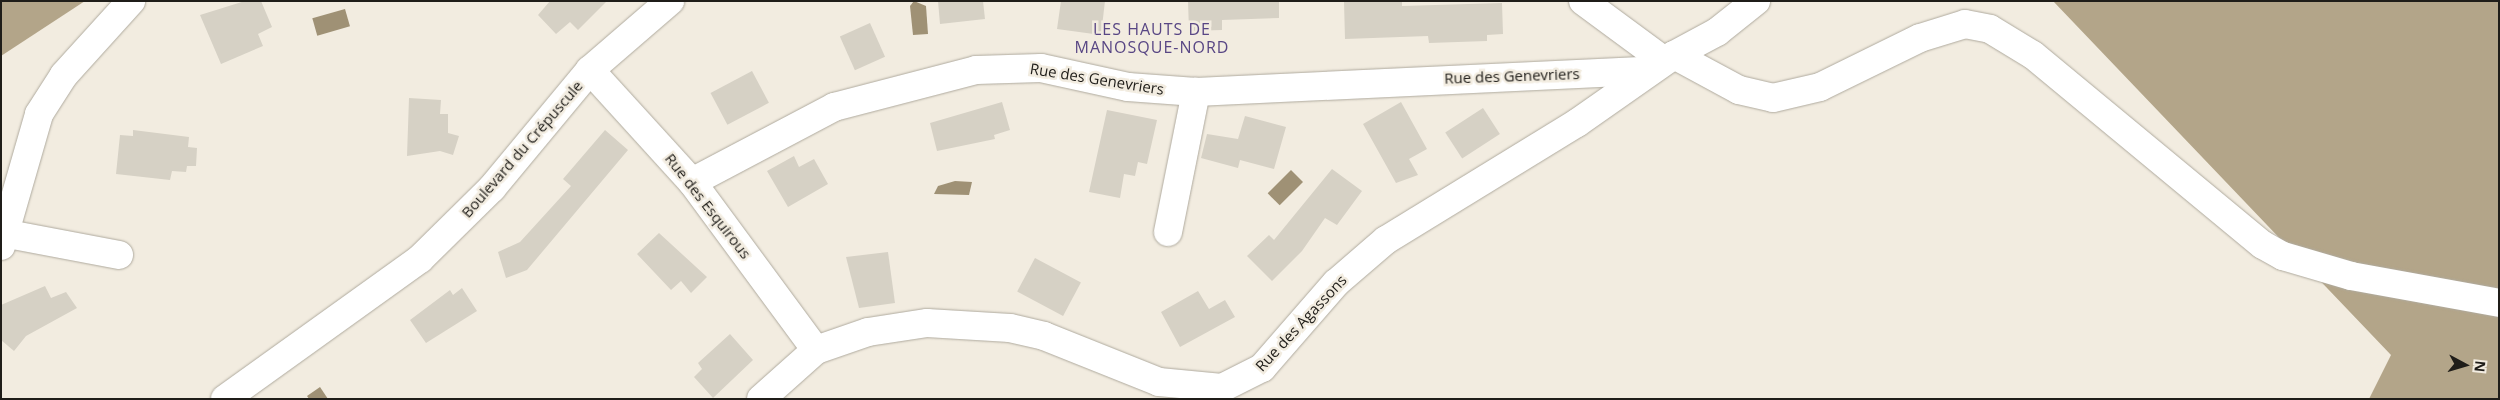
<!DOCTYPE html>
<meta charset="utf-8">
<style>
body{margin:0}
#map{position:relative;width:2500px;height:400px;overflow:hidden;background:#f2ece0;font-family:"Open Sans",sans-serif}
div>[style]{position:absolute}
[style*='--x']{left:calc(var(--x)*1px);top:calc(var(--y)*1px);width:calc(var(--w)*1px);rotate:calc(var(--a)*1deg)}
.forest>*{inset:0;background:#b3a589}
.water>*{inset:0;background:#9f9175;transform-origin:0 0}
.building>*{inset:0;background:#d6d1c5;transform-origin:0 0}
.roads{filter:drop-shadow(0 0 1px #afaa9e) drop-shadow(0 0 1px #afaa9e)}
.minor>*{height:28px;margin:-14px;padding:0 14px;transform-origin:14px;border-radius:14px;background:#fff}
span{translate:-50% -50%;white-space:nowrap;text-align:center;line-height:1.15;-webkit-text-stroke:5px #f2ece0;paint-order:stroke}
.street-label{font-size:15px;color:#1f1d19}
.neighbourhood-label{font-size:16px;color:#584684;letter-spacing:1px}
.frame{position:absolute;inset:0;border:2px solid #1f1d19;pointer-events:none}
.north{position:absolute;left:2440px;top:340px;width:50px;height:50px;-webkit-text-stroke:4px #f2ece0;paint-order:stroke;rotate:96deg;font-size:14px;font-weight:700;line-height:20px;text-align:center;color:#1f1d19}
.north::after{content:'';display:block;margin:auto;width:18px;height:22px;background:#1f1d19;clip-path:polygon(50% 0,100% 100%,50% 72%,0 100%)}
</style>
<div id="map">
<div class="forest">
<i style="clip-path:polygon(1px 1px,85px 1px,1px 56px)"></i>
<i style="clip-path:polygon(2053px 1px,2499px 1px,2499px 399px,2369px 399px,2391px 355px)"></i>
</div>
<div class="water">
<i style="clip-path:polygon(914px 1px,926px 6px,928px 34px,913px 35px,910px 6px)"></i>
<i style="left:345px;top:9px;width:18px;height:34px;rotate:74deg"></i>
<i style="left:1291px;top:170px;width:17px;height:33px;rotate:45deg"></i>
<i style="clip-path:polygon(955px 181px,972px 182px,969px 195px,934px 194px,938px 186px)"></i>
<i style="clip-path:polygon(320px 387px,328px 399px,309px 399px,307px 396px)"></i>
</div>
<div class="building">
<i style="clip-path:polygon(245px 1px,261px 1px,272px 27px,258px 34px,263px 46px,221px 64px,200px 15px)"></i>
<i style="clip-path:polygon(550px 1px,607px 1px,578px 30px,570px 22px,556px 34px,538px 15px)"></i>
<i style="clip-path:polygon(938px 1px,983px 1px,985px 19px,940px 24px)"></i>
<i style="clip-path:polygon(1061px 1px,1105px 1px,1101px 35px,1057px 29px)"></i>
<i style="clip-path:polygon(1188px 1px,1279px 1px,1279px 18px,1222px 20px,1222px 30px,1189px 31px)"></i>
<i style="clip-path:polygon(1402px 1px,1402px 6px,1502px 3px,1503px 34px,1487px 35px,1487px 41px,1429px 43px,1428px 36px,1345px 39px,1344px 2px)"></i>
<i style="left:870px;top:23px;width:37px;height:33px;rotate:66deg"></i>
<i style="left:752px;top:71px;width:36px;height:47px;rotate:62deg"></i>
<i style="clip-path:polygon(409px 98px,441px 100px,440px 114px,448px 114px,448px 133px,459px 136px,453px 155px,440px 151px,407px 156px)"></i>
<i style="clip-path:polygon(1002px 102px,1010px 130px,994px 135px,995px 139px,937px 151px,930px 123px)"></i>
<i style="clip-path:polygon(1401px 102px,1427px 149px,1409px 159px,1418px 175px,1396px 183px,1363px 124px)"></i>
<i style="left:1483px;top:108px;width:31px;height:45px;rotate:57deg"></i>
<i style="clip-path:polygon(1107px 110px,1157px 120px,1147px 164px,1138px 162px,1135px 176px,1124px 174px,1120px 198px,1089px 192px)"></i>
<i style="clip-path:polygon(1245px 116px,1286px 127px,1274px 169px,1240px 160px,1238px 168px,1201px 158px,1207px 134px,1238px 139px)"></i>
<i style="clip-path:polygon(133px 130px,189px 137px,188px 147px,197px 148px,196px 166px,187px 166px,186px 172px,172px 171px,170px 180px,116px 174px,120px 135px,133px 136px)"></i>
<i style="clip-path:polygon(605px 130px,628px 150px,527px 270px,506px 278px,498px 252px,520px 242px,571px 186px,563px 179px)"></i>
<i style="clip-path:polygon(794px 156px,799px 167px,814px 159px,828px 184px,788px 207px,767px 171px)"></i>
<i style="clip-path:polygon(1332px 169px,1362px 191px,1337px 225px,1325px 218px,1302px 251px,1272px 281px,1247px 256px,1269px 235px,1274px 240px)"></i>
<i style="clip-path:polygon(659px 233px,707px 277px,691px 293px,681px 281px,671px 290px,637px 254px)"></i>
<i style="clip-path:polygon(888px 252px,895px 303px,859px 308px,846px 257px)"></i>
<i style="left:1035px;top:258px;width:52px;height:38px;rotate:28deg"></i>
<i style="clip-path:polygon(45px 286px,51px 298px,66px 292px,77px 308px,26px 336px,14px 351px,1px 340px,1px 305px)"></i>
<i style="clip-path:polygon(462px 288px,477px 311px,426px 343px,410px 320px,450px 290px,453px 295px)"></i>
<i style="clip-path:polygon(1198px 291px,1209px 309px,1225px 300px,1235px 317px,1180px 347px,1161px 312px)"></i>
<i style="clip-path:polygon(730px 334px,753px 360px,713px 398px,694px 377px,702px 369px,698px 363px)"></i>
</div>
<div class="roads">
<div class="minor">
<i style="--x:1583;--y:1;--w:99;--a:36.4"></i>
<i style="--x:1674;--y:55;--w:49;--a:-28.1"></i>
<i style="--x:1717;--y:32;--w:50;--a:-38.5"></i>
<i style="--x:590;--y:70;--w:151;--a:47.7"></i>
<i style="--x:692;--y:182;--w:209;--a:53.6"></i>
<i style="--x:692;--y:182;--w:161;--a:-27.8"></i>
<i style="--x:834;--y:107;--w:147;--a:-14.6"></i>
<i style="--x:976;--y:70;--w:65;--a:-1.8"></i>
<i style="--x:1041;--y:68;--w:89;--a:12.3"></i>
<i style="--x:1128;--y:87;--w:68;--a:4.2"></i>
<i style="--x:1196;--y:92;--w:451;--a:-2.7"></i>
<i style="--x:1168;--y:232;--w:143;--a:-78.7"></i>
<i style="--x:8;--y:234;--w:113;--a:10.7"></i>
<i style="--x:1;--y:246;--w:137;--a:-73.9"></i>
<i style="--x:39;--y:114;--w:46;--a:-57.3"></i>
<i style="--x:64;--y:75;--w:100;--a:-47.8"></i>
<i style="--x:225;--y:399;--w:240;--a:-35.7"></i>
<i style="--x:420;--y:259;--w:101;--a:-44.6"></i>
<i style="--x:492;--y:188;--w:153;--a:-50.3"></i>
<i style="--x:590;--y:70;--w:106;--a:-40.8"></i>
<i style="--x:761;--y:399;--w:74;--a:-41.7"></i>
<i style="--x:816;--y:350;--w:55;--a:-19.1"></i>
<i style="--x:868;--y:332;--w:60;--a:-8.7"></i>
<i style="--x:927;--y:323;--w:83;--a:3.4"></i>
<i style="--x:1010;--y:328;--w:35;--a:13"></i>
<i style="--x:1044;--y:336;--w:124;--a:21.8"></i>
<i style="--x:1159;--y:382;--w:63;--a:5.4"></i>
<i style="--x:1222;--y:388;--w:45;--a:-26.6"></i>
<i style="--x:1262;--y:368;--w:113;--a:-49"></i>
<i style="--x:1336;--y:283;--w:66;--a:-40.7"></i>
<i style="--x:1386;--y:240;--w:224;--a:-31.5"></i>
<i style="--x:1577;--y:123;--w:118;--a:-35"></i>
<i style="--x:1674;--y:55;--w:74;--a:28.3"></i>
<i style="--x:1739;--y:90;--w:35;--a:13"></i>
<i style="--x:1773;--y:98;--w:48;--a:-13.2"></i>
<i style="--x:1820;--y:87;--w:111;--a:-26.1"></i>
<i style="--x:1920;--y:38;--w:47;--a:-17.3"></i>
<i style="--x:1965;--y:24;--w:25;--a:11"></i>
<i style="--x:1990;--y:29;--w:50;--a:31.2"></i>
<i style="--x:2033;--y:55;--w:298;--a:39.6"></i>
<i style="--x:2263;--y:245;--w:23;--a:29"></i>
<i style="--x:2283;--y:256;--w:71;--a:16.4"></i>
<i style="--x:2351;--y:276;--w:150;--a:10.3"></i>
</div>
</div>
<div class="street-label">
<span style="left:1512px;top:76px;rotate:-2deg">Rue des Genevriers</span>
<span style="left:1097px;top:79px;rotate:9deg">Rue des Genevriers</span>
<span style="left:522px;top:149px;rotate:-49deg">Boulevard du Crépuscule</span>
<span style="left:708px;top:206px;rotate:52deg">Rue des Esquirous</span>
<span style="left:1301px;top:323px;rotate:-47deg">Rue des Agassons</span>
</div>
<div class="neighbourhood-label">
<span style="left:1152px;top:38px">LES HAUTS DE<br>MANOSQUE-NORD</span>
</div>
<div class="frame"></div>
<div class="north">N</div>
</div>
